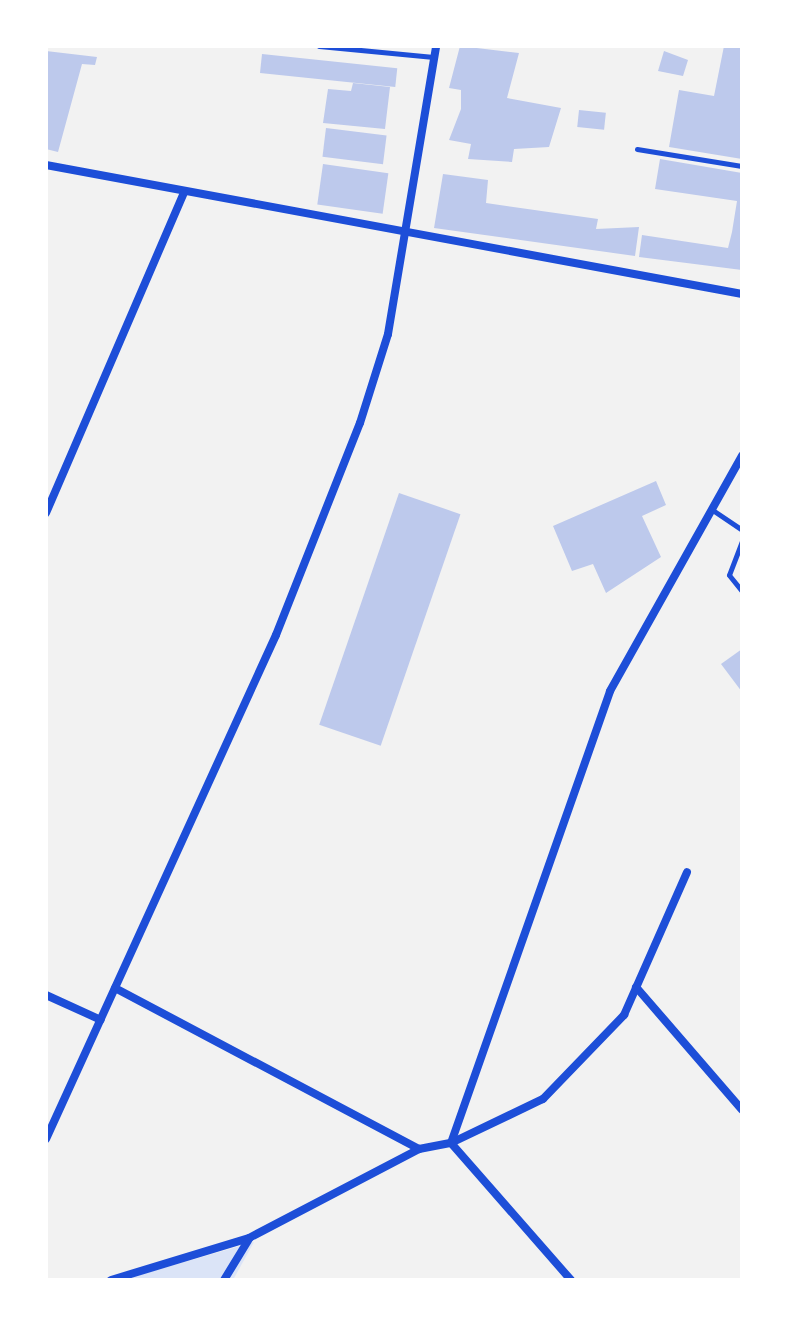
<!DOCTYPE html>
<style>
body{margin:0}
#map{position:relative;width:788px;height:1326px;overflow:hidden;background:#f2f2f2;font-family:"DejaVu Sans",sans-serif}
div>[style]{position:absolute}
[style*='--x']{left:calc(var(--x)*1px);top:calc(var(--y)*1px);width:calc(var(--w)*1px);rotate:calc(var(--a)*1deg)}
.green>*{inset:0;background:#dbe4f7}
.building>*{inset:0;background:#bdc9ec;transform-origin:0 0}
.service>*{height:5px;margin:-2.5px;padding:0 2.5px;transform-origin:2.5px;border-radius:2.5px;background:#1d4ed8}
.minor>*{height:8px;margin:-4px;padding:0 4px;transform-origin:4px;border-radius:4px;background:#1d4ed8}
span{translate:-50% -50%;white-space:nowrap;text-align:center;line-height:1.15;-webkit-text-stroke:8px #fff;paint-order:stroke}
.frame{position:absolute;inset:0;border:48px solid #fff;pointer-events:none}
</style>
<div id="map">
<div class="green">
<i style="clip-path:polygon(254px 1242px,233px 1280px,122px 1280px)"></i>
</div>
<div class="building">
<i style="clip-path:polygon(460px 46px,519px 53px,507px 98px,561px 108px,549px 147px,514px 149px,512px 162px,468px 159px,471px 144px,449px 140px,461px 109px,461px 90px,449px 88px)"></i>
<i style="clip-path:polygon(724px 46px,742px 46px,742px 159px,669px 147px,679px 90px,714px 96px)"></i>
<i style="clip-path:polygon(46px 51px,97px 57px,95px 65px,82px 64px,58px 152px,46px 149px)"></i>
<i style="clip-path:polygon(664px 51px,688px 60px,683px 76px,658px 71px)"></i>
<i style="left:262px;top:54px;width:136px;height:19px;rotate:6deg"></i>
<i style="clip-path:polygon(353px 83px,390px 87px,385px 129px,323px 123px,328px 89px,351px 91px)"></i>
<i style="left:579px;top:110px;width:27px;height:17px;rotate:6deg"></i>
<i style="left:326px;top:128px;width:61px;height:29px;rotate:7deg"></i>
<i style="clip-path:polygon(660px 159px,742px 173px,742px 270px,639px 257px,642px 235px,728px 248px,732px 232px,737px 201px,655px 189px)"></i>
<i style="left:323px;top:164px;width:66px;height:41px;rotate:8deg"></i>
<i style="clip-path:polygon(443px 174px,488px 180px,486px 203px,598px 219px,596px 229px,639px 227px,635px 256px,434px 228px)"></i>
<i style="clip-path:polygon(656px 481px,666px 505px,642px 516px,661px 557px,606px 593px,593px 564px,572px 571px,553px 526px)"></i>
<i style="left:399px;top:493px;width:65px;height:245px;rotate:19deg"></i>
<i style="clip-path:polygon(742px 649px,742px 692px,721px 664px)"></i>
</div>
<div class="service">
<i style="--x:319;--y:46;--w:115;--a:5.5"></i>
<i style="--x:637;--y:149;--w:106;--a:9.2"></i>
<i style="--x:711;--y:509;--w:37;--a:34"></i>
<i style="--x:742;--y:541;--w:36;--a:111"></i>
<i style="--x:729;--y:575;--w:21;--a:51"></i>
</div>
<div class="minor">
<i style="--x:46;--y:165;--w:708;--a:10.5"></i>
<i style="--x:46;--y:513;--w:348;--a:-66.7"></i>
<i style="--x:636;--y:987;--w:162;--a:49.2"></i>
<i style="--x:115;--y:988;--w:344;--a:27.9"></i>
<i style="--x:46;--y:995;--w:60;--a:24.4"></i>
<i style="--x:46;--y:1139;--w:554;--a:-65.47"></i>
<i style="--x:276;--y:635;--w:228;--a:-68.4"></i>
<i style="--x:360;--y:423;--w:93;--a:-72.5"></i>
<i style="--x:388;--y:334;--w:292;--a:-80.5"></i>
<i style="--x:111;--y:1280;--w:144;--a:-16.9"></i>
<i style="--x:249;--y:1238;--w:192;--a:-27.6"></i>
<i style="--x:419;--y:1149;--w:33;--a:-11"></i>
<i style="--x:451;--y:1143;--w:102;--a:-25.6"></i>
<i style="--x:543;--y:1099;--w:117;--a:-46"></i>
<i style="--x:624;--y:1015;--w:156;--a:-66.2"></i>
<i style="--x:224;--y:1280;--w:48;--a:-58.6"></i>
<i style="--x:571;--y:1280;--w:182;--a:-131.2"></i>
<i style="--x:451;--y:1143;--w:479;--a:-70.6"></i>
<i style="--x:610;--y:691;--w:270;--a:-60.7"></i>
</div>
<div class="frame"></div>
</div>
